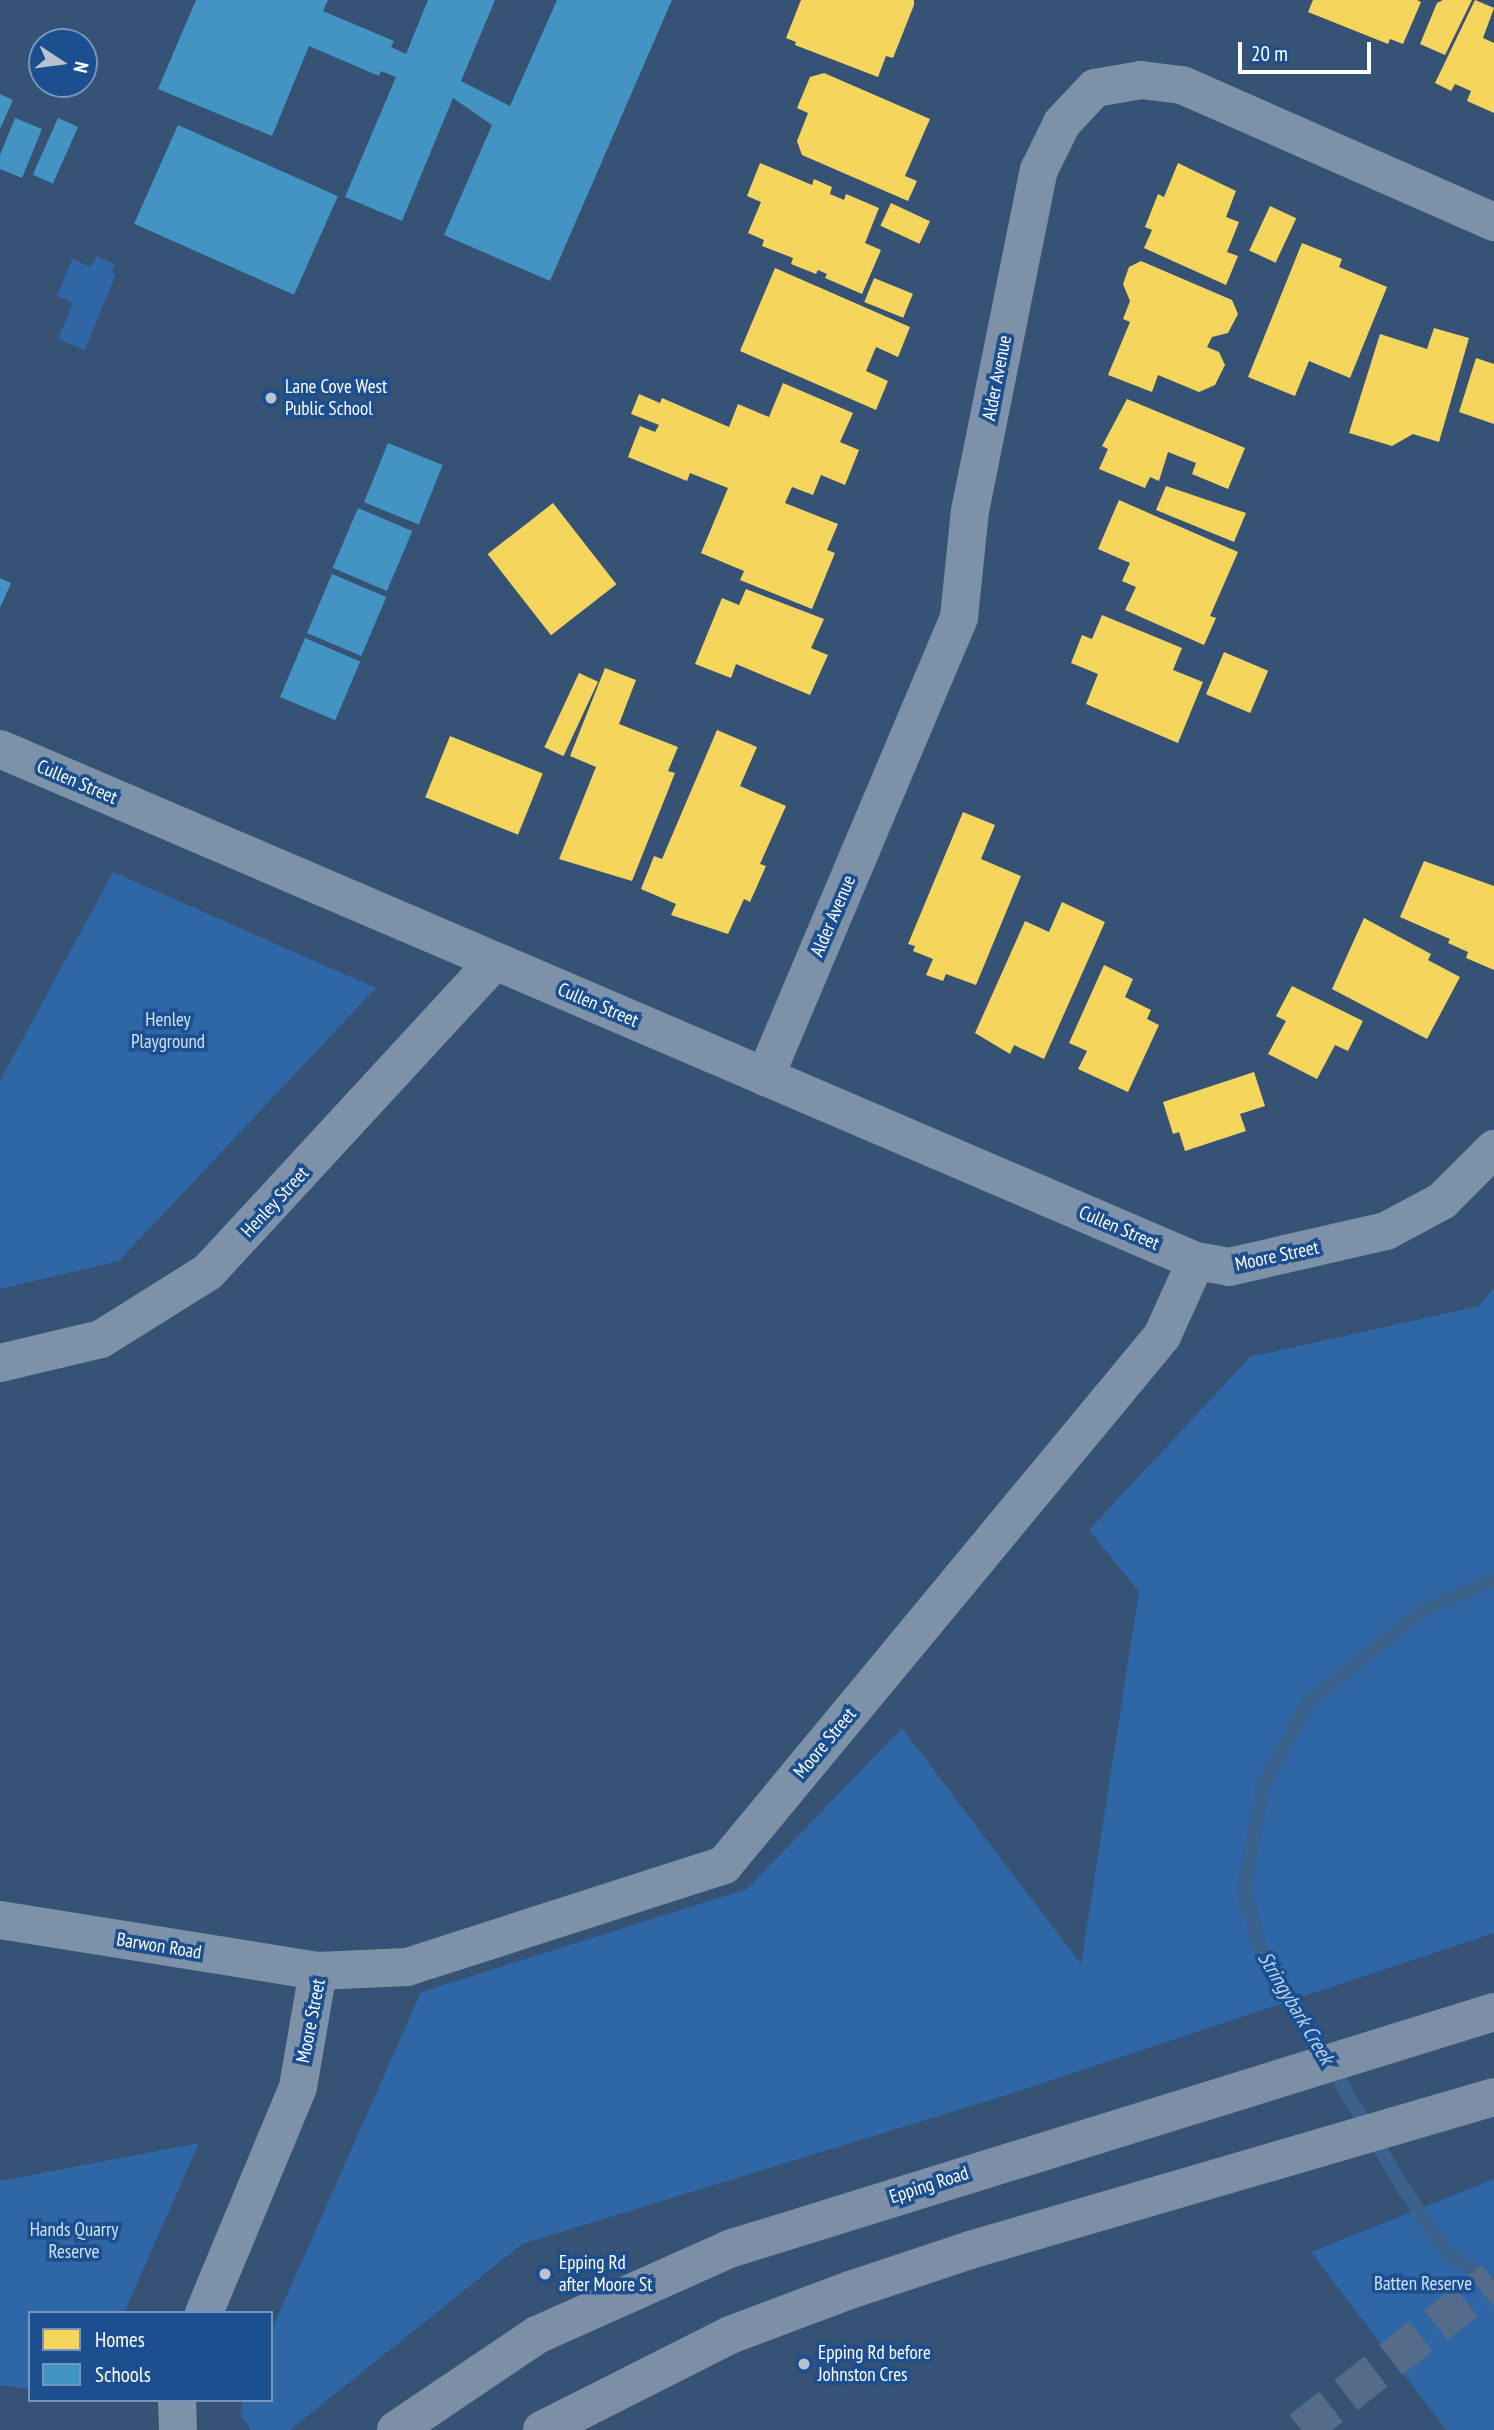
<!DOCTYPE html>
<style>
body{margin:0}
#map{position:relative;width:1494px;height:2430px;overflow:hidden;background:#365274;font-family:"PT Sans Narrow",sans-serif}
div>[style]{position:absolute}
[style*='--x']{left:calc(var(--x)*1px);top:calc(var(--y)*1px);width:calc(var(--w)*1px);rotate:calc(var(--a)*1deg)}
.green>*{inset:0;background:#2f66a5}
.homes>*{inset:0;background:#f6d55c;transform-origin:0 0}
.schools>*{inset:0;background:#4393c3;transform-origin:0 0}
.stream>*{height:14px;margin:-7px;padding:0 7px;transform-origin:7px;border-radius:7px;background:#3b618d}
.highway-tunnel>*{height:38px;margin-top:-19px;transform-origin:0;background:repeating-linear-gradient(90deg,#546c89 0 38px,transparent 0 57px)}
.minor>*{height:38px;margin:-19px;padding:0 19px;transform-origin:19px;border-radius:19px;background:#7d92a8}
.major>*{height:38px;margin:-19px;padding:0 19px;transform-origin:19px;border-radius:19px;background:#7d8ea7}
.dots>*{width:19px;height:19px;translate:-50% -50%;box-sizing:border-box;border:4px solid #1b4f8f;border-radius:50%}
span{translate:-50% -50%;white-space:nowrap;text-align:center;line-height:1.15;-webkit-text-stroke:7px #1b4f8f;paint-order:stroke}
.street-label{font-size:19px;color:#fff}
.poi-label{font-size:19px;color:#fff}
.left{translate:0 -50%;text-align:left}
.park-label{font-size:19px;color:#cfe3fa}
.water-label{font-size:21px;color:#b5d3f5;font-style:italic}
.legend{position:absolute;left:28px;top:2311px;width:245px;height:91px;box-sizing:border-box;background:#1b4f8f;border:2px solid #7695bc;margin:0;padding:9px 12px;list-style:none;font-size:21px;color:#fff}
.legend li{display:flex;align-items:center;gap:14px;height:35px}
.legend b{width:35px;border:2px solid #7695bc}
.north{position:absolute;left:28px;top:28px;width:70px;height:70px;box-sizing:border-box;background:#1b4f8f;border:2px solid #7695bc;border-radius:50%;rotate:103deg;font-size:19px;font-weight:700;line-height:28px;text-align:center;color:#fff}
.north::after{content:'';display:block;margin:auto;width:24px;height:32px;background:#b9c2ce;clip-path:polygon(50% 0,100% 100%,50% 72%,0 100%)}
.scale{position:absolute;left:1238px;top:42px;width:133px;height:32px;box-sizing:border-box;border:4px solid #fff;border-top:0;padding-left:9px;font-size:21px;line-height:24px;white-space:nowrap;color:#fff;-webkit-text-stroke:5px #1b4f8f;paint-order:stroke}
</style>
<div id="map">
<div class="green">
<i style="clip-path:polygon(96px 256px,115px 264px,112px 272px,116px 274px,85px 350px,58px 339px,73px 303px,57px 296px,72px 259px,91px 267px)"></i>
<i style="clip-path:polygon(113px 872px,376px 988px,119px 1261px,0 1289px,0 1081px)"></i>
<i style="clip-path:polygon(1494px 1288px,1494px 1933px,1004px 2096px,522px 2244px,290px 2430px,251px 2430px,240px 2414px,243px 2400px,271px 2400px,271px 2331px,421px 1992px,747px 1889px,902px 1728px,1081px 1964px,1139px 1592px,1089px 1530px,1250px 1357px,1479px 1306px)"></i>
<i style="clip-path:polygon(199px 2143px,124px 2313px,30px 2313px,30px 2389px,0 2385px,0 2181px)"></i>
<i style="clip-path:polygon(1494px 2179px,1494px 2430px,1446px 2430px,1311px 2252px)"></i>
</div>
<div class="homes">
<i style="clip-path:polygon(801px 0,914px 0,914px 5px,893px 58px,886px 56px,878px 77px,795px 45px,796px 42px,786px 38px)"></i>
<i style="clip-path:polygon(1313px 0,1417px 0,1421px 2px,1403px 44px,1390px 39px,1388px 44px,1308px 12px)"></i>
<i style="clip-path:polygon(1443px 0,1472px 0,1445px 55px,1420px 44px,1437px 3px)"></i>
<i style="clip-path:polygon(1475px 0,1494px 8px,1483px 38px,1494px 43px,1494px 113px,1467px 101px,1471px 91px,1455px 84px,1451px 91px,1435px 83px)"></i>
<i style="clip-path:polygon(824px 73px,930px 119px,905px 176px,917px 181px,908px 201px,802px 155px,797px 141px,808px 113px,797px 108px,810px 77px)"></i>
<i style="clip-path:polygon(760px 163px,812px 185px,814px 179px,832px 187px,830px 194px,844px 200px,846px 194px,879px 208px,865px 243px,881px 250px,862px 294px,825px 278px,827px 274px,818px 270px,816px 274px,791px 264px,793px 258px,762px 246px,764px 240px,748px 233px,761px 202px,747px 196px)"></i>
<i style="clip-path:polygon(1178px 163px,1236px 191px,1226px 217px,1239px 222px,1227px 252px,1238px 256px,1226px 285px,1144px 248px,1152px 230px,1145px 227px,1158px 194px,1164px 197px)"></i>
<i style="left:891px;top:203px;width:43px;height:25px;rotate:25deg"></i>
<i style="left:1270px;top:206px;width:29px;height:49px;rotate:25deg"></i>
<i style="clip-path:polygon(1302px 243px,1342px 259px,1339px 267px,1387px 287px,1350px 378px,1309px 361px,1295px 396px,1248px 377px)"></i>
<i style="clip-path:polygon(1141px 261px,1232px 300px,1238px 314px,1228px 333px,1212px 337px,1207px 347px,1219px 352px,1225px 365px,1215px 385px,1199px 392px,1158px 375px,1152px 392px,1108px 375px,1130px 322px,1123px 319px,1130px 301px,1123px 284px,1129px 267px)"></i>
<i style="clip-path:polygon(775px 268px,910px 327px,898px 357px,876px 347px,866px 371px,888px 381px,876px 410px,740px 351px)"></i>
<i style="left:874px;top:278px;width:42px;height:26px;rotate:22deg"></i>
<i style="clip-path:polygon(1434px 328px,1469px 338px,1439px 442px,1413px 434px,1392px 446px,1349px 433px,1380px 334px,1427px 349px)"></i>
<i style="clip-path:polygon(1476px 358px,1494px 364px,1494px 424px,1459px 412px)"></i>
<i style="clip-path:polygon(783px 383px,853px 413px,840px 442px,859px 450px,845px 485px,821px 475px,813px 495px,792px 487px,785px 503px,838px 524px,827px 550px,835px 553px,812px 609px,740px 580px,744px 571px,701px 553px,728px 488px,690px 473px,687px 481px,628px 457px,640px 426px,655px 432px,659px 425px,631px 414px,639px 394px,660px 403px,662px 398px,729px 427px,738px 404px,769px 417px)"></i>
<i style="clip-path:polygon(1127px 399px,1245px 448px,1228px 489px,1192px 474px,1196px 463px,1168px 452px,1159px 481px,1150px 477px,1145px 488px,1099px 469px,1108px 449px,1102px 446px)"></i>
<i style="clip-path:polygon(1166px 486px,1246px 513px,1234px 542px,1156px 510px)"></i>
<i style="clip-path:polygon(1119px 500px,1238px 552px,1210px 616px,1216px 618px,1204px 645px,1125px 610px,1136px 587px,1122px 581px,1130px 563px,1098px 549px)"></i>
<i style="left:553px;top:503px;width:103px;height:83px;rotate:52deg"></i>
<i style="clip-path:polygon(746px 589px,824px 619px,811px 648px,828px 655px,810px 695px,736px 664px,731px 678px,695px 664px,722px 598px,739px 605px)"></i>
<i style="clip-path:polygon(1102px 615px,1182px 648px,1173px 670px,1203px 682px,1178px 743px,1086px 704px,1098px 674px,1071px 663px,1082px 635px,1092px 639px)"></i>
<i style="left:1224px;top:652px;width:48px;height:46px;rotate:23deg"></i>
<i style="clip-path:polygon(605px 668px,636px 680px,619px 724px,678px 747px,668px 771px,675px 773px,632px 881px,559px 859px,596px 767px,570px 756px)"></i>
<i style="left:579px;top:673px;width:21px;height:82px;rotate:25deg"></i>
<i style="clip-path:polygon(717px 730px,757px 747px,740px 786px,786px 806px,760px 864px,766px 866px,750px 902px,744px 899px,728px 934px,671px 915px,676px 904px,641px 889px,654px 856px,662px 859px)"></i>
<i style="left:450px;top:736px;width:100px;height:66px;rotate:22deg"></i>
<i style="clip-path:polygon(963px 812px,995px 825px,981px 859px,1021px 876px,976px 985px,946px 974px,943px 981px,926px 975px,933px 959px,913px 951px,915px 946px,908px 944px)"></i>
<i style="clip-path:polygon(1424px 861px,1494px 886px,1494px 970px,1466px 958px,1468px 952px,1448px 943px,1450px 939px,1400px 917px)"></i>
<i style="clip-path:polygon(1062px 902px,1105px 922px,1044px 1059px,1014px 1045px,1010px 1054px,975px 1033px,1025px 921px,1049px 932px)"></i>
<i style="clip-path:polygon(1364px 918px,1431px 954px,1428px 960px,1460px 977px,1427px 1039px,1332px 989px)"></i>
<i style="clip-path:polygon(1104px 965px,1133px 979px,1125px 997px,1151px 1010px,1147px 1019px,1159px 1025px,1128px 1092px,1078px 1069px,1087px 1051px,1069px 1043px)"></i>
<i style="clip-path:polygon(1292px 986px,1363px 1021px,1348px 1051px,1335px 1045px,1317px 1079px,1268px 1054px,1286px 1021px,1276px 1016px)"></i>
<i style="clip-path:polygon(1254px 1072px,1265px 1106px,1240px 1114px,1246px 1131px,1185px 1151px,1179px 1132px,1173px 1134px,1163px 1102px)"></i>
</div>
<div class="schools">
<i style="clip-path:polygon(196px 0,328px 0,323px 11px,394px 41px,391px 47px,406px 54px,428px 0,495px 0,461px 81px,510px 106px,557px 0,672px 0,550px 281px,444px 235px,492px 125px,453px 98px,402px 221px,345px 197px,396px 77px,381px 71px,379px 76px,309px 46px,272px 136px,158px 89px)"></i>
<i style="clip-path:polygon(0 94px,13px 100px,0 129px)"></i>
<i style="clip-path:polygon(15px 118px,42px 129px,22px 178px,0 169px,0 155px)"></i>
<i style="left:58px;top:118px;width:22px;height:62px;rotate:24deg"></i>
<i style="left:178px;top:125px;width:175px;height:108px;rotate:24deg"></i>
<i style="left:388px;top:443px;width:59px;height:64px;rotate:22deg"></i>
<i style="left:358px;top:508px;width:59px;height:65px;rotate:23deg"></i>
<i style="left:332px;top:574px;width:59px;height:64px;rotate:23deg"></i>
<i style="clip-path:polygon(0 578px,11px 583px,0 608px)"></i>
<i style="left:305px;top:638px;width:60px;height:64px;rotate:23deg"></i>
</div>
<div class="stream">
<i style="--x:1494;--y:1580;--w:76;--a:156.8"></i>
<i style="--x:1424;--y:1610;--w:147;--a:141.6"></i>
<i style="--x:1309;--y:1701;--w:97;--a:118.4"></i>
<i style="--x:1263;--y:1786;--w:105;--a:100.5"></i>
<i style="--x:1244;--y:1889;--w:58;--a:75"></i>
<i style="--x:1259;--y:1945;--w:290;--a:59.3"></i>
<i style="--x:1407;--y:2194;--w:70;--a:55.4"></i>
<i style="--x:1447;--y:2252;--w:58;--a:35.9"></i>
</div>
<div class="highway-tunnel">
<i style="--x:1301;--y:2430;--w:244;--a:-37.9"></i>
</div>
<div class="minor">
<i style="--x:0;--y:749;--w:1301;--a:23.18"></i>
<i style="--x:765;--y:1077;--w:499;--a:-67.1"></i>
<i style="--x:959;--y:617;--w:107;--a:-84.1"></i>
<i style="--x:970;--y:511;--w:348;--a:-78.6"></i>
<i style="--x:1039;--y:170;--w:52;--a:-63.9"></i>
<i style="--x:1062;--y:123;--w:48;--a:-46.7"></i>
<i style="--x:1095;--y:88;--w:47;--a:-9.9"></i>
<i style="--x:1141;--y:80;--w:41;--a:7"></i>
<i style="--x:1182;--y:85;--w:341;--a:23.7"></i>
<i style="--x:0;--y:1363;--w:104;--a:-13.4"></i>
<i style="--x:101;--y:1339;--w:126;--a:-32.1"></i>
<i style="--x:208;--y:1272;--w:423;--a:-47.3"></i>
<i style="--x:0;--y:1920;--w:322;--a:9.1"></i>
<i style="--x:318;--y:1971;--w:89;--a:-2.6"></i>
<i style="--x:407;--y:1967;--w:333;--a:-17.8"></i>
<i style="--x:724;--y:1865;--w:687;--a:-50.38"></i>
<i style="--x:1162;--y:1336;--w:82;--a:-65.6"></i>
<i style="--x:1196;--y:1261;--w:34;--a:10"></i>
<i style="--x:1229;--y:1267;--w:161;--a:-12.9"></i>
<i style="--x:1386;--y:1231;--w:64;--a:-28.2"></i>
<i style="--x:1442;--y:1201;--w:74;--a:-45"></i>
<i style="--x:204;--y:2313;--w:245;--a:-67.4"></i>
<i style="--x:298;--y:2087;--w:118;--a:-80.2"></i>
<i style="--x:177;--y:2400;--w:30;--a:88"></i>
</div>
<div class="major">
<i style="--x:396;--y:2430;--w:170;--a:-34"></i>
<i style="--x:537;--y:2335;--w:210;--a:-24.1"></i>
<i style="--x:729;--y:2249;--w:801;--a:-17.21"></i>
<i style="--x:542;--y:2430;--w:211;--a:-26.8"></i>
<i style="--x:730;--y:2335;--w:128;--a:-20.6"></i>
<i style="--x:850;--y:2290;--w:126;--a:-18.4"></i>
<i style="--x:970;--y:2250;--w:546;--a:-16.28"></i>
</div>
<div class="dots">
<i style="left:271px;top:398px;background:#b9c2ce"></i>
<i style="left:545px;top:2274px;background:#b9c2ce"></i>
<i style="left:804px;top:2364px;background:#b9c2ce"></i>
</div>
<div class="street-label">
<span style="left:997px;top:378px;rotate:-79deg">Alder Avenue</span>
<span style="left:77px;top:782px;rotate:23deg">Cullen Street</span>
<span style="left:833px;top:916px;rotate:-67deg">Alder Avenue</span>
<span style="left:598px;top:1005px;rotate:23deg">Cullen Street</span>
<span style="left:275px;top:1202px;rotate:-47deg">Henley Street</span>
<span style="left:1119px;top:1228px;rotate:23deg">Cullen Street</span>
<span style="left:1277px;top:1256px;rotate:-12deg">Moore Street</span>
<span style="left:825px;top:1743px;rotate:-50deg">Moore Street</span>
<span style="left:159px;top:1946px;rotate:9deg">Barwon Road</span>
<span style="left:311px;top:2021px;rotate:-79deg">Moore Street</span>
<span style="left:929px;top:2185px;rotate:-18deg">Epping Road</span>
</div>
<div class="poi-label">
<span class="left" style="left:285px;top:398px">Lane Cove West<br>Public School</span>
<span class="left" style="left:559px;top:2274px">Epping Rd<br>after Moore St</span>
<span class="left" style="left:818px;top:2364px">Epping Rd before<br>Johnston Cres</span>
</div>
<div class="park-label">
<span style="left:168px;top:1031px">Henley<br>Playground</span>
<span style="left:74px;top:2241px">Hands Quarry<br>Reserve</span>
<span style="left:1423px;top:2284px">Batten Reserve</span>
</div>
<div class="water-label">
<span style="left:1296px;top:2008px;rotate:59deg">Stringybark Creek</span>
</div>
<ul class="legend">
<li><b style="height:19px;background:#f6d55c"></b>Homes</li>
<li><b style="height:19px;background:#4393c3"></b>Schools</li>
</ul>
<div class="north">N</div>
<div class="scale">20 m</div>
</div>
